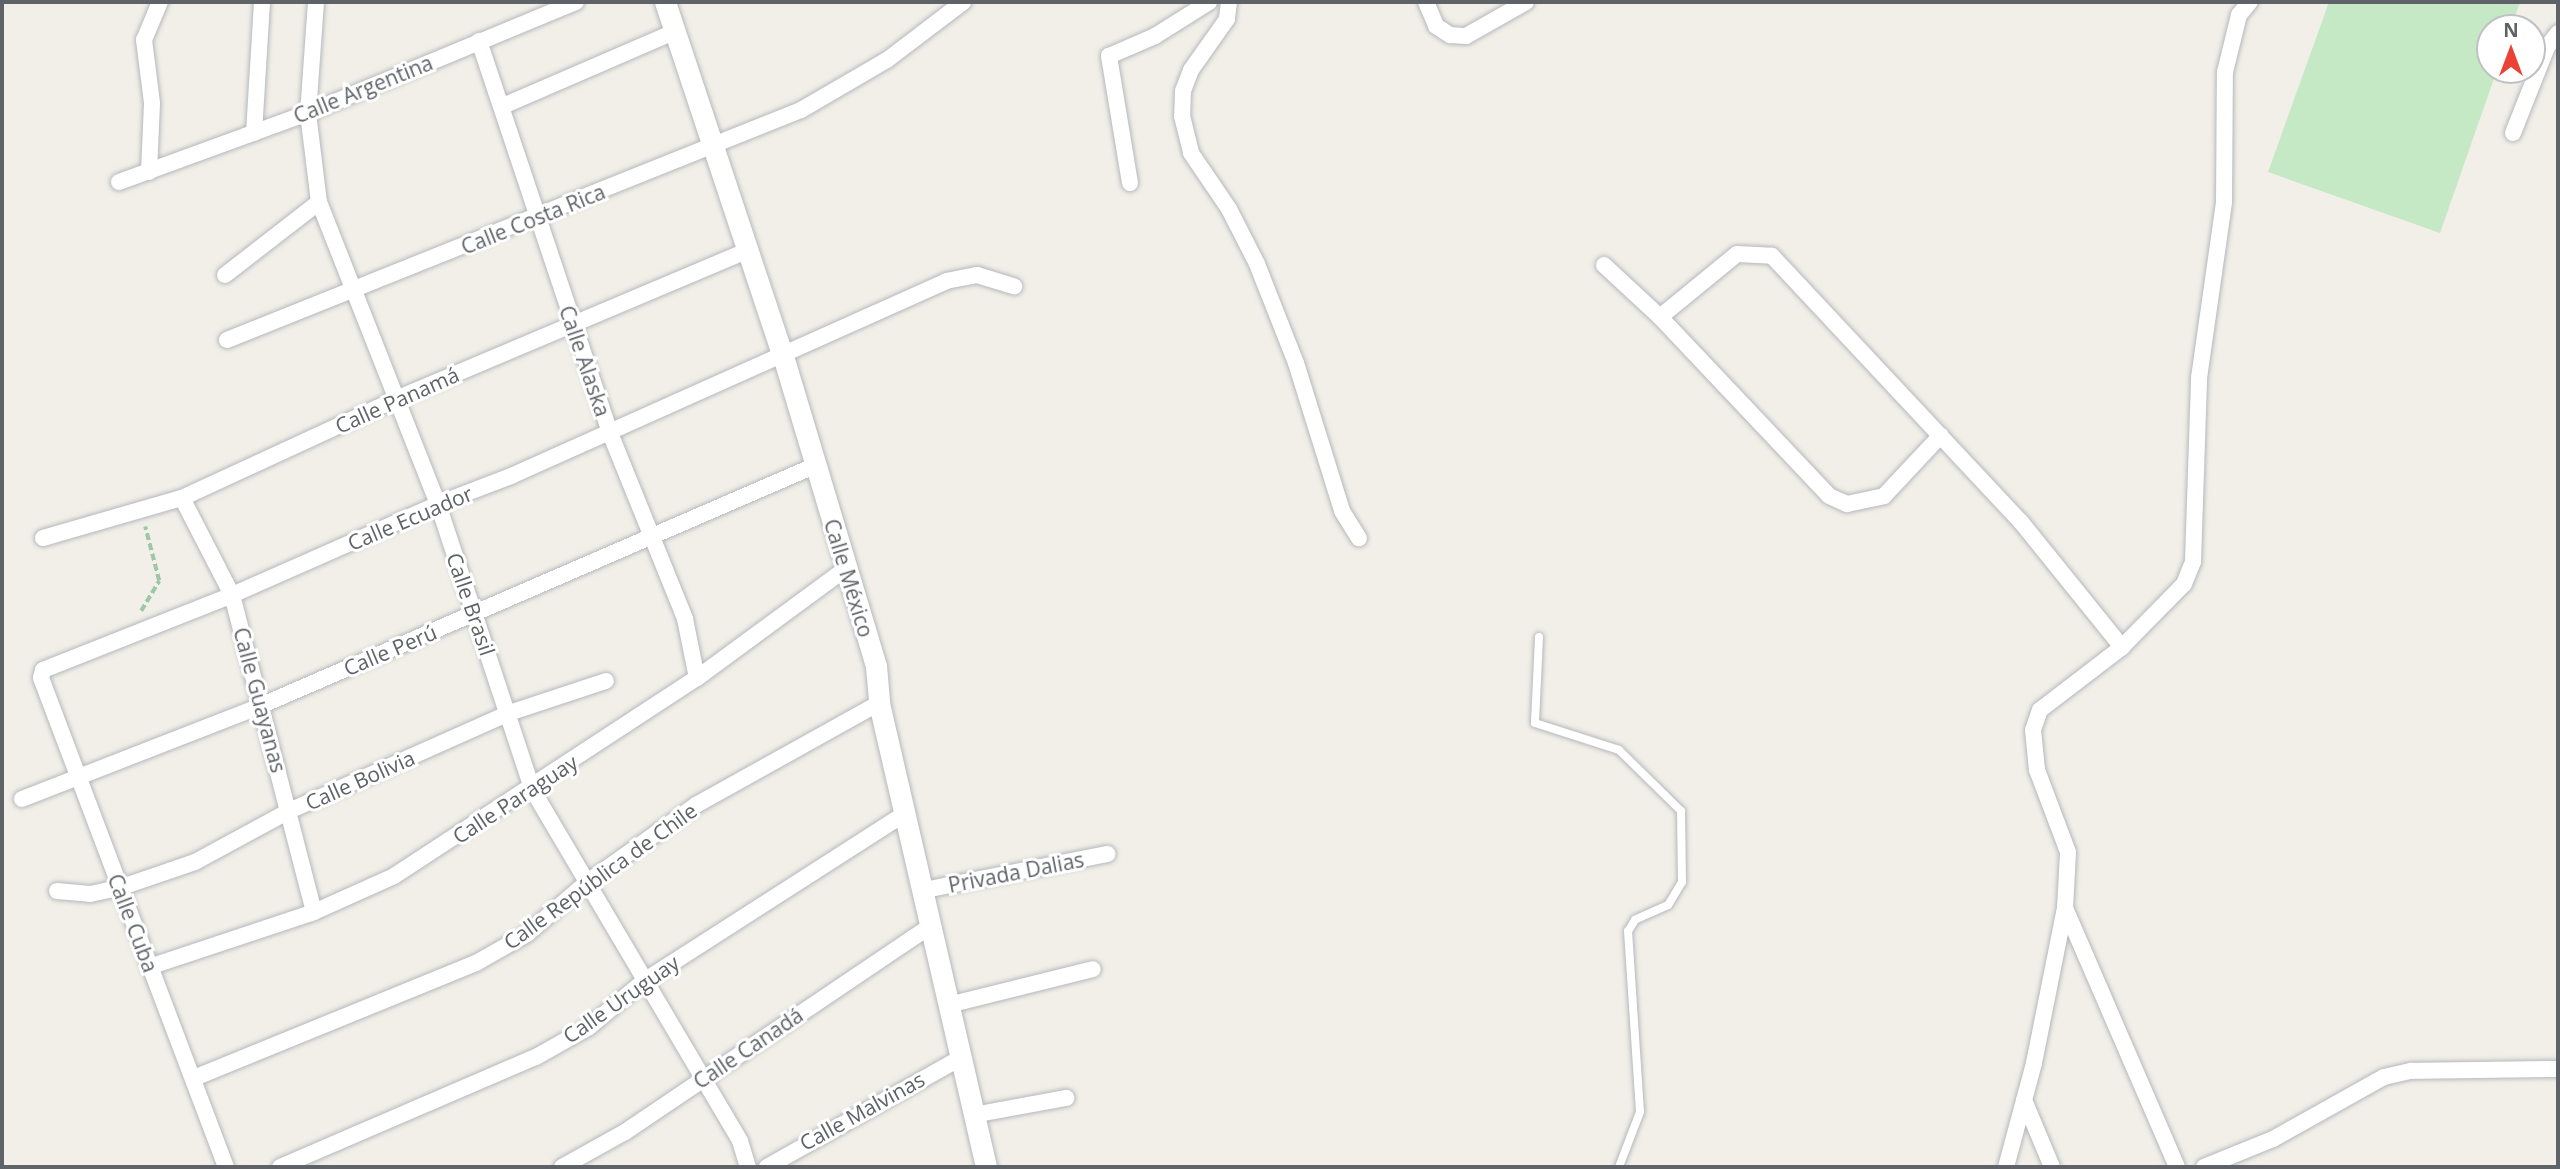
<!DOCTYPE html>
<meta charset="utf-8">
<style>
body{margin:0}
#map{position:relative;width:2560px;height:1169px;overflow:hidden;background:#f1efe8;font-family:"Open Sans",sans-serif}
div>[style]{position:absolute}
[style*='--x']{left:calc(var(--x)*1px);top:calc(var(--y)*1px);width:calc(var(--w)*1px);rotate:calc(var(--a)*1deg)}
.green>*{inset:0;background:#c5e8c5}
.path>*{height:3.5px;margin-top:-1.75px;transform-origin:0;background:repeating-linear-gradient(90deg,#9cc7a9 0 7px,transparent 0 10.5px)}
.roads{filter:drop-shadow(0 0 2px #b5b8bc) drop-shadow(0 0 2px #b5b8bc)}
.lane>*{height:8px;margin:-4px;padding:0 4px;transform-origin:4px;border-radius:4px;background:#fff}
.street>*{height:16px;margin:-8px;padding:0 8px;transform-origin:8px;border-radius:8px;background:#fff}
.secondary>*{height:21px;margin:-10.5px;padding:0 10.5px;transform-origin:10.5px;border-radius:10.5px;background:#fff}
span{translate:-50% -50%;white-space:nowrap;text-align:center;line-height:1.15;-webkit-text-stroke:6px #fff;paint-order:stroke}
.street-label{font-size:21px;color:#5f6368}
.frame{position:absolute;inset:0;border:4px solid #5f6368;pointer-events:none}
.north{position:absolute;left:2476px;top:14px;width:70px;height:70px;box-sizing:border-box;background:#fff;border:2px solid #bfc1c3;border-radius:50%;rotate:0deg;font-size:19px;font-weight:700;line-height:28px;text-align:center;color:#5f6368}
.north::after{content:'';display:block;margin:auto;width:24px;height:32px;background:#ea4335;clip-path:polygon(50% 0,100% 100%,50% 72%,0 100%)}
</style>
<div id="map">
<div class="green">
<i style="clip-path:polygon(2329px 2px,2520px 2px,2511px 28px,2490px 28px,2490px 70px,2497px 70px,2440px 233px,2268px 172px)"></i>
</div>
<div class="path">
<i style="--x:141;--y:611;--w:35;--a:-59"></i>
<i style="--x:159;--y:581;--w:56;--a:-104.5"></i>
</div>
<div class="roads">
<div class="lane">
<i style="--x:1539;--y:637;--w:86;--a:92.7"></i>
<i style="--x:1535;--y:723;--w:88;--a:17.8"></i>
<i style="--x:1619;--y:750;--w:87;--a:44.5"></i>
<i style="--x:1681;--y:811;--w:71;--a:89.2"></i>
<i style="--x:1682;--y:882;--w:27;--a:121"></i>
<i style="--x:1668;--y:905;--w:36;--a:156"></i>
<i style="--x:1635;--y:920;--w:13;--a:122"></i>
<i style="--x:1628;--y:931;--w:181;--a:86.2"></i>
<i style="--x:1640;--y:1112;--w:59;--a:110.9"></i>
</div>
<div class="street">
<i style="--x:316;--y:2;--w:111;--a:94.1"></i>
<i style="--x:308;--y:113;--w:90;--a:83"></i>
<i style="--x:319;--y:202;--w:325;--a:68.5"></i>
<i style="--x:438;--y:504;--w:300;--a:71.7"></i>
<i style="--x:532;--y:789;--w:409;--a:59.4"></i>
<i style="--x:740;--y:1141;--w:27;--a:73"></i>
<i style="--x:1229;--y:2;--w:17;--a:97"></i>
<i style="--x:1227;--y:19;--w:62;--a:125.2"></i>
<i style="--x:1191;--y:70;--w:22;--a:111"></i>
<i style="--x:1183;--y:91;--w:25;--a:92"></i>
<i style="--x:1182;--y:116;--w:38;--a:76"></i>
<i style="--x:1191;--y:153;--w:68;--a:55.8"></i>
<i style="--x:1229;--y:209;--w:62;--a:63"></i>
<i style="--x:1257;--y:264;--w:106;--a:68.5"></i>
<i style="--x:1296;--y:363;--w:155;--a:72.7"></i>
<i style="--x:1342;--y:511;--w:32;--a:58"></i>
<i style="--x:1426;--y:2;--w:26;--a:67"></i>
<i style="--x:1436;--y:26;--w:17;--a:33"></i>
<i style="--x:1450;--y:35;--w:16;--a:4"></i>
<i style="--x:1466;--y:36;--w:69;--a:-29.5"></i>
<i style="--x:479;--y:41;--w:413;--a:71.5"></i>
<i style="--x:610;--y:433;--w:201;--a:68"></i>
<i style="--x:685;--y:619;--w:60;--a:78.5"></i>
<i style="--x:503;--y:106;--w:189;--a:-23.4"></i>
<i style="--x:254;--y:133;--w:131;--a:-86.5"></i>
<i style="--x:2513;--y:133;--w:92;--a:-68.4"></i>
<i style="--x:2547;--y:47;--w:18;--a:-52"></i>
<i style="--x:149;--y:172;--w:69;--a:-87.5"></i>
<i style="--x:152;--y:103;--w:64;--a:-97.2"></i>
<i style="--x:144;--y:40;--w:41;--a:-67.2"></i>
<i style="--x:119;--y:182;--w:201;--a:-20.1"></i>
<i style="--x:308;--y:113;--w:290;--a:-22.5"></i>
<i style="--x:1130;--y:183;--w:129;--a:-99.4"></i>
<i style="--x:1109;--y:56;--w:50;--a:-23.5"></i>
<i style="--x:1155;--y:36;--w:64;--a:-32.2"></i>
<i style="--x:1604;--y:265;--w:76;--a:42.9"></i>
<i style="--x:1660;--y:317;--w:246;--a:46.6"></i>
<i style="--x:1829;--y:496;--w:20;--a:24"></i>
<i style="--x:1847;--y:504;--w:38;--a:-12"></i>
<i style="--x:1884;--y:496;--w:83;--a:-46.9"></i>
<i style="--x:225;--y:275;--w:119;--a:-37.8"></i>
<i style="--x:1660;--y:317;--w:99;--a:-39.3"></i>
<i style="--x:1737;--y:254;--w:35;--a:3"></i>
<i style="--x:1772;--y:256;--w:364;--a:46.9"></i>
<i style="--x:2021;--y:522;--w:161;--a:51.1"></i>
<i style="--x:227;--y:340;--w:618;--a:-21.84"></i>
<i style="--x:801;--y:110;--w:99;--a:-30.2"></i>
<i style="--x:887;--y:60;--w:96;--a:-37.3"></i>
<i style="--x:182;--y:498;--w:109;--a:62.7"></i>
<i style="--x:232;--y:595;--w:327;--a:75.5"></i>
<i style="--x:43;--y:538;--w:145;--a:-16.1"></i>
<i style="--x:182;--y:498;--w:236;--a:-24.8"></i>
<i style="--x:396;--y:399;--w:381;--a:-22.9"></i>
<i style="--x:22;--y:799;--w:256;--a:-21.3"></i>
<i style="--x:260;--y:706;--w:604;--a:-23.42"></i>
<i style="--x:924;--y:890;--w:187;--a:-11.1"></i>
<i style="--x:57;--y:891;--w:33;--a:5"></i>
<i style="--x:90;--y:894;--w:30;--a:-12"></i>
<i style="--x:119;--y:888;--w:80;--a:-18.9"></i>
<i style="--x:195;--y:862;--w:107;--a:-28.5"></i>
<i style="--x:289;--y:811;--w:241;--a:-24"></i>
<i style="--x:509;--y:713;--w:102;--a:-18.3"></i>
<i style="--x:2065;--y:908;--w:282;--a:66.6"></i>
<i style="--x:149;--y:967;--w:174;--a:-18.4"></i>
<i style="--x:314;--y:912;--w:88;--a:-24.2"></i>
<i style="--x:394;--y:876;--w:362;--a:-33.2"></i>
<i style="--x:697;--y:678;--w:186;--a:-36.3"></i>
<i style="--x:948;--y:1005;--w:149;--a:-13.9"></i>
<i style="--x:194;--y:1078;--w:305;--a:-22.2"></i>
<i style="--x:476;--y:963;--w:59;--a:-29.6"></i>
<i style="--x:527;--y:934;--w:77;--a:-40.8"></i>
<i style="--x:585;--y:884;--w:136;--a:-35.4"></i>
<i style="--x:696;--y:805;--w:210;--a:-29.1"></i>
<i style="--x:2024;--y:1100;--w:73;--a:67.3"></i>
<i style="--x:973;--y:1115;--w:95;--a:-10.4"></i>
<i style="--x:226;--y:1167;--w:523;--a:-110.72"></i>
<i style="--x:41;--y:678;--w:8;--a:-76"></i>
<i style="--x:43;--y:670;--w:203;--a:-21.6"></i>
<i style="--x:232;--y:595;--w:225;--a:-23.8"></i>
<i style="--x:438;--y:504;--w:78;--a:-21"></i>
<i style="--x:511;--y:476;--w:477;--a:-24.1"></i>
<i style="--x:946;--y:281;--w:32;--a:-11"></i>
<i style="--x:977;--y:275;--w:39;--a:17"></i>
<i style="--x:280;--y:1167;--w:279;--a:-23.3"></i>
<i style="--x:536;--y:1057;--w:61;--a:-29.5"></i>
<i style="--x:589;--y:1027;--w:72;--a:-39.9"></i>
<i style="--x:644;--y:981;--w:311;--a:-32.7"></i>
<i style="--x:562;--y:1167;--w:72;--a:-29.1"></i>
<i style="--x:625;--y:1132;--w:370;--a:-34"></i>
<i style="--x:767;--y:1167;--w:220;--a:-29.4"></i>
<i style="--x:2006;--y:1167;--w:108;--a:-74.9"></i>
<i style="--x:2034;--y:1063;--w:158;--a:-78.7"></i>
<i style="--x:2065;--y:908;--w:56;--a:-86.9"></i>
<i style="--x:2068;--y:852;--w:88;--a:-110.7"></i>
<i style="--x:2037;--y:770;--w:40;--a:-95.7"></i>
<i style="--x:2033;--y:730;--w:21;--a:-71"></i>
<i style="--x:2040;--y:710;--w:103;--a:-37.5"></i>
<i style="--x:2122;--y:647;--w:88;--a:-45.5"></i>
<i style="--x:2184;--y:584;--w:24;--a:-68"></i>
<i style="--x:2193;--y:562;--w:184;--a:-88.1"></i>
<i style="--x:2199;--y:378;--w:178;--a:-81.9"></i>
<i style="--x:2224;--y:202;--w:130;--a:-89.6"></i>
<i style="--x:2225;--y:72;--w:59;--a:-76.2"></i>
<i style="--x:2239;--y:15;--w:17;--a:-50"></i>
<i style="--x:2204;--y:1167;--w:74;--a:-22.1"></i>
<i style="--x:2273;--y:1139;--w:127;--a:-29.2"></i>
<i style="--x:2384;--y:1077;--w:28;--a:-13"></i>
<i style="--x:2411;--y:1071;--w:147;--a:-0.8"></i>
</div>
<div class="secondary">
<i style="--x:665;--y:2;--w:373;--a:71.6"></i>
<i style="--x:783;--y:356;--w:324;--a:73.3"></i>
<i style="--x:876;--y:666;--w:37;--a:85"></i>
<i style="--x:879;--y:703;--w:476;--a:77"></i>
</div>
</div>
<div class="street-label">
<span style="left:363px;top:89px;rotate:-22deg">Calle Argentina</span>
<span style="left:533px;top:219px;rotate:-22deg">Calle Costa Rica</span>
<span style="left:585px;top:361px;rotate:71deg">Calle Alaska</span>
<span style="left:397px;top:400px;rotate:-24deg">Calle Panamá</span>
<span style="left:410px;top:518px;rotate:-23deg">Calle Ecuador</span>
<span style="left:849px;top:578px;rotate:73deg">Calle México</span>
<span style="left:471px;top:604px;rotate:71deg">Calle Brasil</span>
<span style="left:390px;top:650px;rotate:-23deg">Calle Perú</span>
<span style="left:260px;top:700px;rotate:75deg">Calle Guayanas</span>
<span style="left:360px;top:780px;rotate:-24deg">Calle Bolivia</span>
<span style="left:515px;top:799px;rotate:-33deg">Calle Paraguay</span>
<span style="left:1016px;top:872px;rotate:-11deg">Privada Dalias</span>
<span style="left:600px;top:876px;rotate:-36deg">Calle República de Chile</span>
<span style="left:133px;top:923px;rotate:69deg">Calle Cuba</span>
<span style="left:621px;top:999px;rotate:-35deg">Calle Uruguay</span>
<span style="left:748px;top:1048px;rotate:-34deg">Calle Canadá</span>
<span style="left:862px;top:1111px;rotate:-29deg">Calle Malvinas</span>
</div>
<div class="frame"></div>
<div class="north">N</div>
</div>
